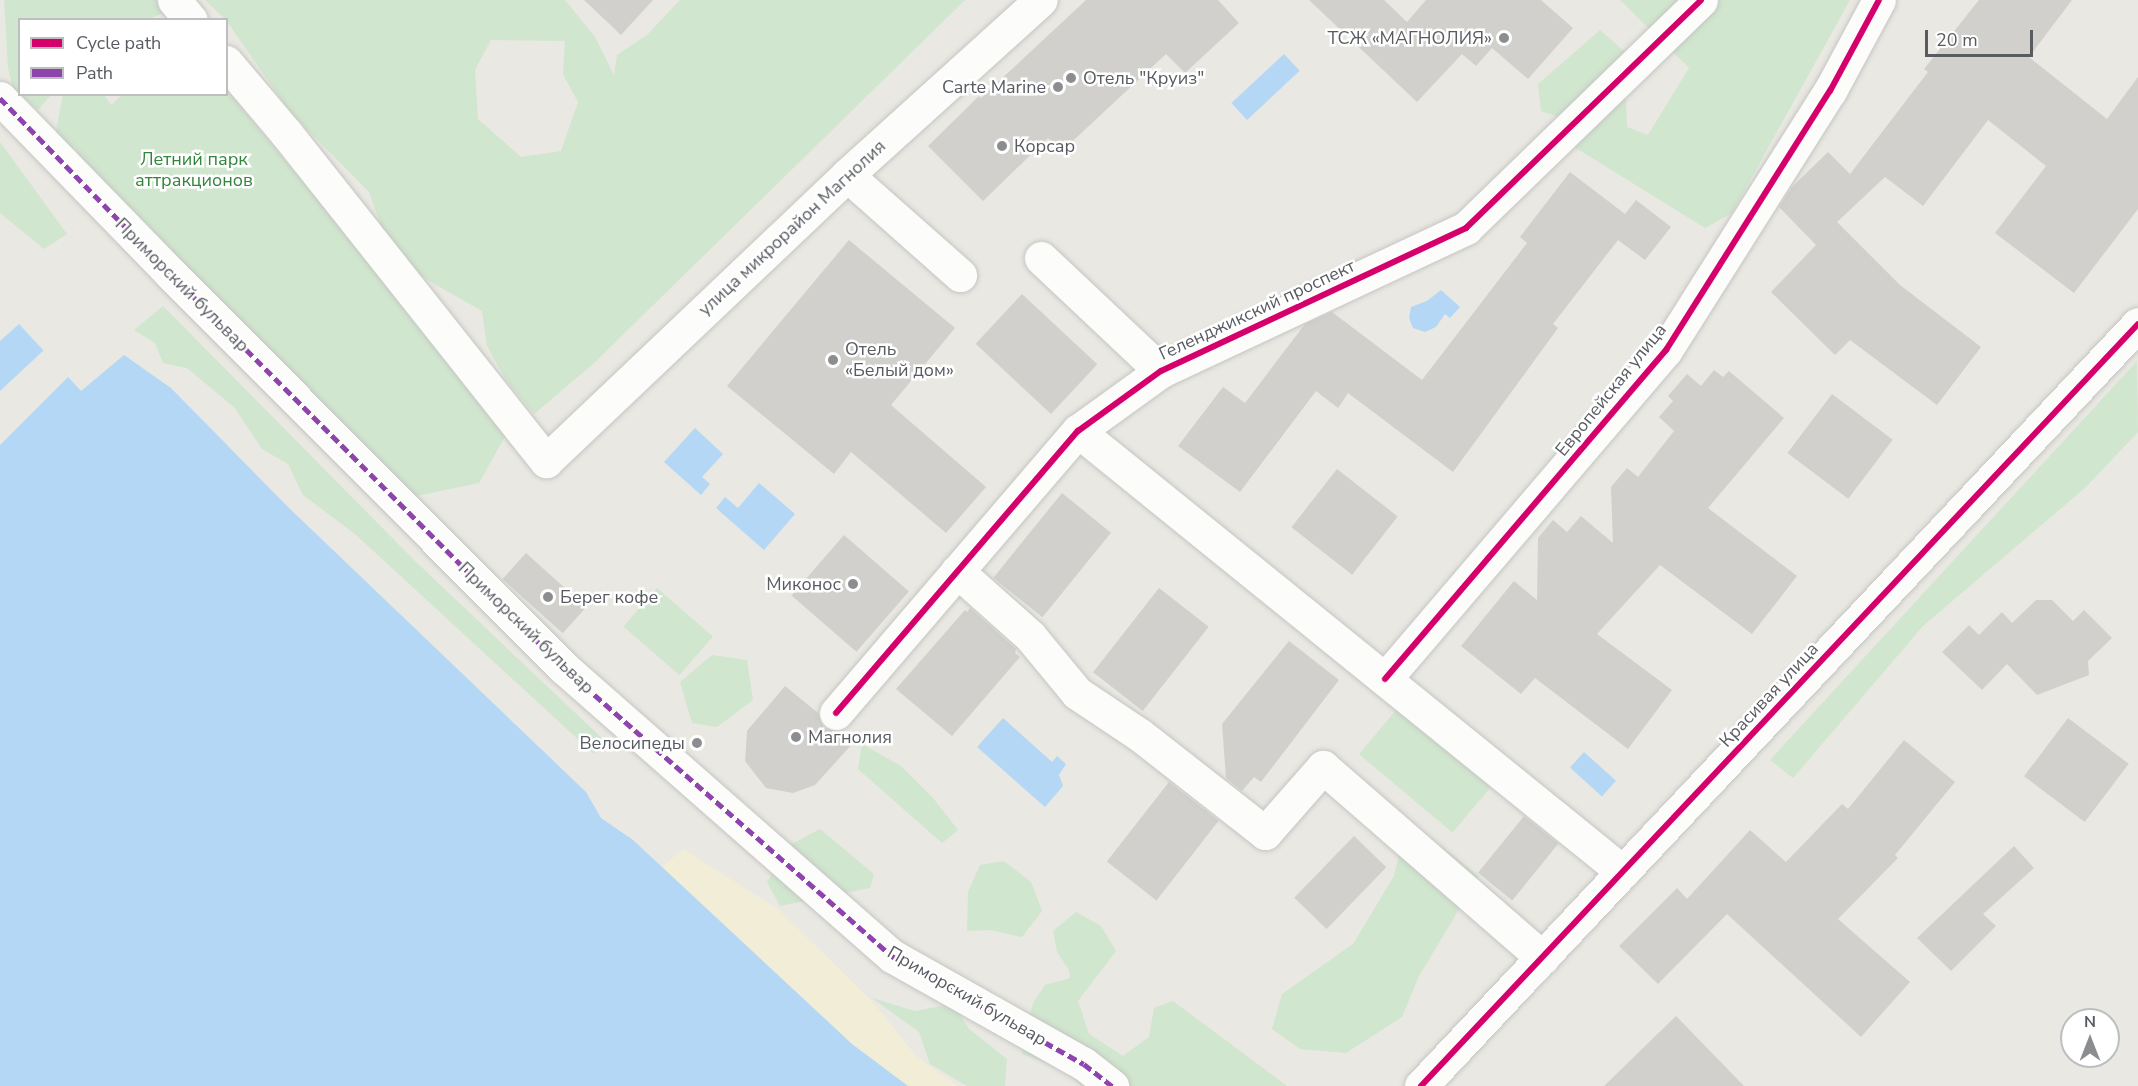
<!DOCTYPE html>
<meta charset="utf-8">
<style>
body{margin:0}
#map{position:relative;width:2138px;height:1086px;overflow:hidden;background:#e9e8e2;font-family:"Nunito Sans",sans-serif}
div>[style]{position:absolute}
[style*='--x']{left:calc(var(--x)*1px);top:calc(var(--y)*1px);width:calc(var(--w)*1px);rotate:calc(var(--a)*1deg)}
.green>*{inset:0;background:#d0e6ce;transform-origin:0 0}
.sand>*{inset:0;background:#f2edd6}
.water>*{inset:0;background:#b4d7f6;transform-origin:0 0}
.pier>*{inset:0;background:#e9e8e2}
.building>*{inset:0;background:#d1d0cc;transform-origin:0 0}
.roads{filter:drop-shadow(0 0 2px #c5c5c3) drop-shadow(0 0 2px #c5c5c3)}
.minor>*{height:33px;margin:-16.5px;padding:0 16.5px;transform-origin:16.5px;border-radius:16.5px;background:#fcfcfb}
.quiet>*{height:4.5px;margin-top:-2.25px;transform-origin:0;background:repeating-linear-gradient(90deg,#8e44ad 0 9px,transparent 0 13.5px)}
.cycleway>*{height:6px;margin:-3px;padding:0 3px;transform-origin:3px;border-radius:3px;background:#d6006c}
.dots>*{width:16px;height:16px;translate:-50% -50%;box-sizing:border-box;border:3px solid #fff;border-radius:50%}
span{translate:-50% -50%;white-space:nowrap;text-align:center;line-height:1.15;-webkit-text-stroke:5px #fff;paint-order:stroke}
.poi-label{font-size:18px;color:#585c61}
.right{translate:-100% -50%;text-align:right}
.left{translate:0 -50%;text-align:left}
.park-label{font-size:18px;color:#33853b}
.street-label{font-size:18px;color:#585c61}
.legend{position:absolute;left:18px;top:18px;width:210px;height:78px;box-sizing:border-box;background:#fff;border:2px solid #bcbec0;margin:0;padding:8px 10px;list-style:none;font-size:18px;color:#585c61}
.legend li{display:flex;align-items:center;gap:12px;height:30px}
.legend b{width:30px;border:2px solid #bcbec0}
.north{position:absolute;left:2060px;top:1008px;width:60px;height:60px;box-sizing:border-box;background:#fff;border:2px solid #bcbec0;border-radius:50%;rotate:0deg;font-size:16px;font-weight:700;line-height:24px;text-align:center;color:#585c61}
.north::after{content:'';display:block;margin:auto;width:21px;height:27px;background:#8b8d8e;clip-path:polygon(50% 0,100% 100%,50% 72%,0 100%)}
.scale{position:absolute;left:1925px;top:30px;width:108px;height:27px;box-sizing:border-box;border:3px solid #585c61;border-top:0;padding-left:8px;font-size:18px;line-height:21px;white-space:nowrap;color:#585c61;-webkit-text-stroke:4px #fff;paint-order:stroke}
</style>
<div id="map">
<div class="green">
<i style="clip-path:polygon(4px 0,156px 0,167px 12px,148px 19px,20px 20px,20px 94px,13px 89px,8px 68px)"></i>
<i style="clip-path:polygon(evenodd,205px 0,565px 0,595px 37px,614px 75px,617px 55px,647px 35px,680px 0,965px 0,593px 364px,534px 414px,506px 380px,487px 346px,482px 311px,417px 274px,383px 232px,369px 192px,290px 112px,226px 20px,205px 0,491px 40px,565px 41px,563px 74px,578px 102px,561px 151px,521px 157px,478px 119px,475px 70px,491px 40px)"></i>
<i style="clip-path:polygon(1620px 0,1850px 0,1732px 213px,1705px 228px,1576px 148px,1572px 121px,1541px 111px,1538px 84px,1600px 30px,1624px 51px,1627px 127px,1648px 135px,1689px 68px)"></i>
<i style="clip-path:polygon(227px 90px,508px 431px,479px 483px,407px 498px,86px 170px,75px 147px,67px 150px,55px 136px,63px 95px,104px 95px,111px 105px,122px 95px,226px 94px)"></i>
<i style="clip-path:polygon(20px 94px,51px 94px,51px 95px,38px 110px)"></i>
<i style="clip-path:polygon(0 142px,67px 234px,44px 249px,0 213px)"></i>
<i style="clip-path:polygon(163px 306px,416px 562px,605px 741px,594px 754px,355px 534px,303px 495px,288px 464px,262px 449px,234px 407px,187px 368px,163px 363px,155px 343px,134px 330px)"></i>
<i style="clip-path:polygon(2137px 361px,2138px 432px,2086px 487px,1923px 626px,1793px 778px,1770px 760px)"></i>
<i style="left:657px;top:588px;width:74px;height:51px;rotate:41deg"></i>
<i style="clip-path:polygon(712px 655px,747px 660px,753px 700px,717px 727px,692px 723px,680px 682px)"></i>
<i style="left:1397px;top:709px;width:122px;height:59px;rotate:40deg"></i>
<i style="clip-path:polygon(862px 744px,901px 766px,933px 798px,958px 830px,942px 843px,858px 769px)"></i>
<i style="clip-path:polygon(820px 829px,874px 874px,870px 888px,780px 906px,767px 882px,788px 846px)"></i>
<i style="clip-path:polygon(1402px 842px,1444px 848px,1479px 876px,1419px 976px,1402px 1017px,1346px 1053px,1300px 1049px,1272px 1029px,1282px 994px,1353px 944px,1394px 876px)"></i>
<i style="clip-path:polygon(1004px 861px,1031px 882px,1042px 911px,1022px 937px,990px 930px,967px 931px,968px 892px,980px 865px)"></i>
<i style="clip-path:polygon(1076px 912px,1101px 926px,1116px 951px,1078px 1001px,1089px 1034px,1123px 1056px,1149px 1037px,1154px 1008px,1173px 1001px,1287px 1086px,1081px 1086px,1067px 1070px,1022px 1054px,1033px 1003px,1045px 985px,1070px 978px,1069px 970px,1057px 952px,1053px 931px)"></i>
<i style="clip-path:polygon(872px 998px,915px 1011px,953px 1004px,969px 1029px,1007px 1059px,1005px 1086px,967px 1086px,930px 1064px,919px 1032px)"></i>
</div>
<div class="sand">
<i style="clip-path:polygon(683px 849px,778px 909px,872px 1001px,917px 1057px,958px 1086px,908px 1086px,852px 1044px,662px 867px)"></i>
</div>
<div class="water">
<i style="left:1284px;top:54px;width:23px;height:72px;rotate:47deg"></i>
<i style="clip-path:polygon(1441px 290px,1460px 307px,1450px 318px,1445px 314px,1436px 327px,1425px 332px,1413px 328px,1409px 318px,1411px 307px,1427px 301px)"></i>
<i style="clip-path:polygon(19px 324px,81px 391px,124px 355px,171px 388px,288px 507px,586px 792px,601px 818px,633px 840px,852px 1044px,908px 1086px,0 1086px,0 341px)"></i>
<i style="clip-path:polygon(695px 428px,723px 454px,702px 477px,710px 484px,701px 495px,664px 462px)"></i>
<i style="clip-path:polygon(759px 483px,795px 514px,764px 550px,716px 508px,725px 497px,738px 508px)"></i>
<i style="clip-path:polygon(1003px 718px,1052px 762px,1057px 756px,1066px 764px,1059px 775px,1063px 786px,1045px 807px,977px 747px)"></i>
<i style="left:1584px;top:752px;width:43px;height:21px;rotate:42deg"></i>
</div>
<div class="pier">
<i style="clip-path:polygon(44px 350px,68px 377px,0 445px,0 391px)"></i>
</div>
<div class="building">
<i style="clip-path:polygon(584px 0,653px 0,621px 35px)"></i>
<i style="clip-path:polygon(1086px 0,1218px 0,1239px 23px,1185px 73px,1166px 54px,1061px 152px,1048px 138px,983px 201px,928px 146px,979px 96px,981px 98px)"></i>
<i style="clip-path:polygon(1309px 0,1384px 0,1407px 22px,1426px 0,1541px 0,1573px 28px,1528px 79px,1492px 48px,1476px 66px,1462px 54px,1417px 102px)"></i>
<i style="clip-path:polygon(1979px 0,2072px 0,2029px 57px,2107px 119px,2138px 77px,2138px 209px,2074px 293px,1995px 233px,2046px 166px,1988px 120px,1923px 206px,1885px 177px,1837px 222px,1900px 285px,1981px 347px,1937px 405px,1850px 340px,1835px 355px,1771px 292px,1816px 245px,1779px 207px,1792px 187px,1828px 152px,1850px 174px,1928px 72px,1924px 69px)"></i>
<i style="clip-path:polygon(1570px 172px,1625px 214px,1636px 200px,1671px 227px,1645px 260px,1618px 240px,1553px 324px,1558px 328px,1453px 472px,1348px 393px,1338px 408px,1316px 391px,1240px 492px,1178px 446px,1223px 387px,1245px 403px,1305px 324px,1332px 312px,1422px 380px,1527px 243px,1520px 237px)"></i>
<i style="clip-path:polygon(849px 240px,955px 328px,891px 405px,986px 487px,946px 533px,851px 452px,834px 474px,727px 386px)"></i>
<i style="left:1022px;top:294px;width:103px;height:68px;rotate:43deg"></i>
<i style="clip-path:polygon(1714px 370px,1723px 377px,1729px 371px,1784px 418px,1708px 508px,1797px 576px,1752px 634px,1660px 565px,1597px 634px,1672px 690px,1628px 749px,1535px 678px,1521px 694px,1461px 646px,1514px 581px,1537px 600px,1538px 538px,1553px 520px,1567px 532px,1581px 516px,1613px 543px,1611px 487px,1627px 468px,1638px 477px,1674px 431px,1659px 417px,1673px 401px,1668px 396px,1687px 374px,1701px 386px)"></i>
<i style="left:1832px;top:394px;width:76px;height:74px;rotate:37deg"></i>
<i style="left:1337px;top:469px;width:77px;height:74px;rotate:38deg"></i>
<i style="left:1062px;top:493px;width:63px;height:109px;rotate:39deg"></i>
<i style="left:844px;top:535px;width:86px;height:80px;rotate:41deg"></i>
<i style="left:526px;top:553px;width:81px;height:35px;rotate:42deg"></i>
<i style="left:1159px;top:588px;width:63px;height:107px;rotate:38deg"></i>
<i style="clip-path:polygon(2036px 600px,2052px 600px,2073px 621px,2084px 610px,2112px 638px,2088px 661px,2089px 675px,2037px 695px,2007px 664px,1982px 690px,1942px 652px,1969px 625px,1979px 635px,2002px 612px,2012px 623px)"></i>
<i style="clip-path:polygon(970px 608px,1016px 649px,1015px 653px,1020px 657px,952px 736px,896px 689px,965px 610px,967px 612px)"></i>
<i style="clip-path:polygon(1289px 641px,1339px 680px,1261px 782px,1254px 777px,1242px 791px,1226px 778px,1222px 724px)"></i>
<i style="clip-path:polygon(785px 686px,818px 713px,824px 728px,839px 731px,853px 743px,815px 785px,793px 793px,766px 788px,745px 761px,747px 731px)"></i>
<i style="left:2068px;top:718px;width:76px;height:73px;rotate:37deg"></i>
<i style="clip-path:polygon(1904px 740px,1955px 782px,1895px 855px,1898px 858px,1838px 919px,1910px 982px,1861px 1037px,1727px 914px,1658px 984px,1619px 946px,1677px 888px,1687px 899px,1750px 830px,1786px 862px,1842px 804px,1848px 809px)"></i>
<i style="left:1169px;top:782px;width:63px;height:101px;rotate:38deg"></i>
<i style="left:1524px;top:816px;width:44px;height:73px;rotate:39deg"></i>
<i style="left:1354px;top:836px;width:45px;height:86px;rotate:44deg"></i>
<i style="clip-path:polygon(2014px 846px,2034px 868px,1983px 914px,1996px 926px,1951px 971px,1917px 938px)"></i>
<i style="clip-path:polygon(1676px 1016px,1744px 1086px,1604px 1086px)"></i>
</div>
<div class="roads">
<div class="minor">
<i style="--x:174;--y:0;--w:26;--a:50"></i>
<i style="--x:226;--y:62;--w:93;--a:49.8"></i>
<i style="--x:286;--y:133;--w:419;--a:51.6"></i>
<i style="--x:546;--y:461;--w:415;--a:-43.5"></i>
<i style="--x:847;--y:175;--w:261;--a:-42.1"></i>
<i style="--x:0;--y:98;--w:244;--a:45.8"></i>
<i style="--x:170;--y:273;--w:558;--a:45.07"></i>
<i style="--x:564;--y:668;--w:436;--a:41.3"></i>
<i style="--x:892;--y:956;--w:220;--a:29.4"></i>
<i style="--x:1084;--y:1064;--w:36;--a:38"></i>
<i style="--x:847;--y:175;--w:151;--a:41.5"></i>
<i style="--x:1041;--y:258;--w:165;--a:43.3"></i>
<i style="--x:1078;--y:431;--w:701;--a:38.98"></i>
<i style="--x:957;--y:571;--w:98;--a:41.7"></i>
<i style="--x:1030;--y:636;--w:74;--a:50.5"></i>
<i style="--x:1077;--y:693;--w:76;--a:33.7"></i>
<i style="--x:1140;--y:735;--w:159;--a:38.1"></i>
<i style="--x:1265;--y:833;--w:88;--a:-48.7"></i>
<i style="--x:1323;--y:767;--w:291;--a:41"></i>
<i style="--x:1385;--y:679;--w:433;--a:-49.5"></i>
<i style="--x:1666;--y:350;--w:307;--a:-57.7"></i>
<i style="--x:1830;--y:91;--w:103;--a:-61.7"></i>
<i style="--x:836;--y:713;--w:372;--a:-49.4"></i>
<i style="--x:1078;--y:431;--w:102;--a:-35.9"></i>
<i style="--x:1161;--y:371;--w:337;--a:-25.1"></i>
<i style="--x:1466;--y:228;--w:327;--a:-44.1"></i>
<i style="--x:1421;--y:1086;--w:1046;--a:-46.74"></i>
</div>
</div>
<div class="quiet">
<i style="--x:0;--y:98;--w:244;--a:45.8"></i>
<i style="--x:170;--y:273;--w:558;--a:45.07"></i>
<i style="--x:564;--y:668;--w:436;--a:41.3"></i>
<i style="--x:892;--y:956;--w:220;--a:29.4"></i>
<i style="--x:1084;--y:1064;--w:36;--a:38"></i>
</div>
<div class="cycleway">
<i style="--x:1385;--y:679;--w:433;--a:-49.5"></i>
<i style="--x:1666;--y:350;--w:307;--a:-57.7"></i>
<i style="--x:1830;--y:91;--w:103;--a:-61.7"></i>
<i style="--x:836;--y:713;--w:372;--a:-49.4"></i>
<i style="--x:1078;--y:431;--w:102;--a:-35.9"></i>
<i style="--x:1161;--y:371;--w:337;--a:-25.1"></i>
<i style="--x:1466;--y:228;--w:327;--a:-44.1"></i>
<i style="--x:1421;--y:1086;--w:1046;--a:-46.74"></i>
</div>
<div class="dots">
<i style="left:1504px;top:38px;background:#8b8d8e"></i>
<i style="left:1071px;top:78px;background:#8b8d8e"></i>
<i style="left:1058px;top:87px;background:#8b8d8e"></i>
<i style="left:1002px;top:146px;background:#8b8d8e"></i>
<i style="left:833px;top:360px;background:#8b8d8e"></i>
<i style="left:853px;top:584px;background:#8b8d8e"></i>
<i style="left:548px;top:597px;background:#8b8d8e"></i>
<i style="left:796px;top:737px;background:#8b8d8e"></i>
<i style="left:697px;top:743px;background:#8b8d8e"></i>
</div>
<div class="poi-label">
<span class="right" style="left:1492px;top:38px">ТСЖ «МАГНОЛИЯ»</span>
<span class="left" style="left:1083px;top:78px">Отель "Круиз"</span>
<span class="right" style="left:1046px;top:87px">Carte Marine</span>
<span class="left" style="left:1014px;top:146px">Корсар</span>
<span class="left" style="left:845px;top:360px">Отель<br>«Белый дом»</span>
<span class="right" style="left:841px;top:584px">Миконос</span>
<span class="left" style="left:560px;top:597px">Берег кофе</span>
<span class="left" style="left:808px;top:737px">Магнолия</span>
<span class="right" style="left:685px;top:743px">Велосипеды</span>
</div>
<div class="park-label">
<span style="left:194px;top:170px">Летний парк<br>аттракционов</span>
</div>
<div class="street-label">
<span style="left:792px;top:228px;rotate:-43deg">улица микрорайон Магнолия</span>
<span style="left:182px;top:285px;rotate:45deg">Приморский бульвар</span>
<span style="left:1257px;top:310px;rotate:-25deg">Геленджикский проспект</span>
<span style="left:1611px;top:390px;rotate:-51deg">Европейская улица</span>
<span style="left:526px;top:628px;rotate:44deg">Приморский бульвар</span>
<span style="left:1769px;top:695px;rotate:-47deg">Красивая улица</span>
<span style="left:967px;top:996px;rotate:30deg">Приморский бульвар</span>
</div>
<ul class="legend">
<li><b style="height:8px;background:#d6006c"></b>Cycle path</li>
<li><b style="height:8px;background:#8e44ad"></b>Path</li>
</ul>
<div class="north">N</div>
<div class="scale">20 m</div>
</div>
